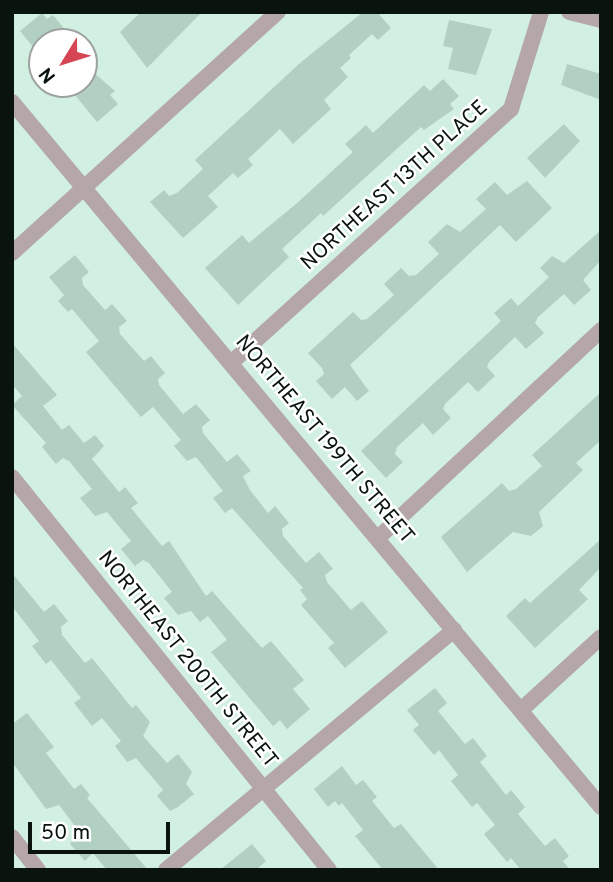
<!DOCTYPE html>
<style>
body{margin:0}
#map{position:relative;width:613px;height:882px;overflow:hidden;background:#d1f0e2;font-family:Overpass,sans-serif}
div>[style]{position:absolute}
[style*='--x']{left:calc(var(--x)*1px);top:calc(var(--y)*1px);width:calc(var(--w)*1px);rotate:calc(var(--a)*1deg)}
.building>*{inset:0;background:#b1d0c2}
.minor>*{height:16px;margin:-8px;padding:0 8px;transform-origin:8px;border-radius:8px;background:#b5a7a7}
span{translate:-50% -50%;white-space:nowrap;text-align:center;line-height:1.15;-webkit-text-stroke:5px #fff;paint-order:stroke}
.street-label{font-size:21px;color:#09140f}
.frame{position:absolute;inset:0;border:14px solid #09140f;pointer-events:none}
.north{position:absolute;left:28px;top:28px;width:70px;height:70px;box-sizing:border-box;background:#fff;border:2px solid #9da19f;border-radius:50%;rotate:232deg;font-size:19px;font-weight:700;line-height:28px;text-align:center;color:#09140f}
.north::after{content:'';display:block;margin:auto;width:24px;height:32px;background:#d54553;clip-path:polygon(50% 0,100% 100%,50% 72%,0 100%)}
.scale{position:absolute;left:28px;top:822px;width:142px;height:32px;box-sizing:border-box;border:4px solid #09140f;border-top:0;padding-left:9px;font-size:21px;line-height:24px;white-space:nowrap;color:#09140f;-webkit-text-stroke:5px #fff;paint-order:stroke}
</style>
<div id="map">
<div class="building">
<i style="clip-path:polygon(141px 12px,202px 12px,147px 68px,120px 32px)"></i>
<i style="clip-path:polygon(363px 12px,377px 12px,391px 28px,378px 40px,372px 34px,349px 55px,351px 58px,340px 68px,348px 77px,324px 100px,331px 109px,293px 144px,280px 129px,248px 159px,253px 165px,238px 178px,233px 173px,208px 196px,218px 207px,183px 238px,150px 202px,164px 190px,169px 196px,177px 193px,203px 169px,195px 160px,300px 63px)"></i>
<i style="clip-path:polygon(42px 13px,47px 19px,53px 15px,75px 42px,42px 42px,42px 58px,20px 31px)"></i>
<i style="clip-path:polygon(449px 20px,492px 29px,476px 75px,448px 69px,453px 48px,443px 46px)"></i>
<i style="clip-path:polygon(84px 64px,115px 91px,110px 95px,118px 104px,97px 122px,66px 84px,84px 84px)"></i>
<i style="clip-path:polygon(567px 64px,601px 74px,601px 100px,561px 85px)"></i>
<i style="clip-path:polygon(443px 79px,459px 96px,450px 104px,454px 109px,424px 130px,421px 127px,323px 216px,321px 213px,282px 249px,289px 257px,238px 305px,205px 268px,242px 235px,249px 243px,297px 203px,353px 152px,345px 144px,366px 125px,373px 133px,424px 85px,430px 91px)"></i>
<i style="clip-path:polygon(564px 124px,580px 141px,545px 178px,527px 158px)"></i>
<i style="clip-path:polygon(527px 181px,552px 208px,516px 242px,500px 225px,350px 365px,369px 391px,357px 401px,345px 387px,332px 399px,316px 381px,324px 374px,322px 368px,308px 353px,353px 312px,361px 320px,367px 319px,394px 295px,384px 284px,401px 268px,409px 276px,416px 275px,439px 254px,428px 242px,447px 224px,460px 232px,486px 209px,476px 199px,495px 182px,507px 195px)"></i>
<i style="clip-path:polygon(601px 230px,601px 260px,583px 280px,591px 290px,574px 305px,564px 294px,538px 317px,535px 323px,544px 333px,526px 349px,515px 337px,489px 362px,487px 367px,495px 376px,478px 392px,468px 382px,445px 404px,443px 409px,451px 418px,433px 435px,423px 423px,397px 447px,395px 454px,403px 462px,386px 478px,361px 451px,501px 321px,494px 313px,511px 298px,518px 306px,549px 277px,540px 268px,552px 256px,564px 263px)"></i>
<i style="clip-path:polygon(75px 255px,89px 272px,82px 278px,83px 285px,105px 310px,112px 304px,127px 321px,119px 327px,120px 334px,144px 361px,151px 356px,165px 373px,158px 379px,159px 385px,183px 414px,196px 404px,210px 420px,202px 427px,203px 433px,227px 462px,237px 454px,251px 471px,243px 476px,250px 490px,268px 513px,275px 506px,289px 523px,282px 529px,283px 536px,306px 563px,319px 552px,333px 569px,325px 575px,327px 582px,351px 610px,362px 601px,388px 632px,345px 668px,328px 648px,334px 643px,301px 605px,307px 599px,300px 590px,303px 588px,232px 508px,225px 513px,213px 498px,223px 491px,196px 457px,187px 461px,174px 446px,181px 440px,153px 407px,141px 417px,86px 352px,99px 341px,72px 309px,68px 312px,58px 301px,64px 295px,49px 277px)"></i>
<i style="clip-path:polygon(12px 343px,57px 395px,43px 406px,62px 430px,69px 425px,84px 443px,95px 435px,104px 446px,92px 459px,119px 492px,125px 487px,138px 503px,131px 508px,162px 546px,169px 541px,206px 596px,212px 591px,262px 648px,271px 641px,304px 680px,293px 689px,310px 709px,287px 729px,280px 720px,273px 726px,211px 652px,227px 640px,208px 616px,200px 622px,191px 611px,178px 615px,164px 598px,172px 592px,149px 563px,143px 560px,135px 566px,121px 549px,131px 541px,107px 512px,95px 516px,80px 498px,92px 489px,69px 461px,63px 458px,56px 464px,42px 447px,46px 443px,12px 405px,22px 396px,12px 384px)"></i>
<i style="clip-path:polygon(601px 392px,601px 440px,576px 463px,583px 470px,539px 512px,543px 526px,531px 536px,513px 532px,467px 572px,441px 537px,502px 483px,509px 491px,516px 489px,542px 466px,532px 455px)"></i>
<i style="clip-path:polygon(601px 539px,601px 567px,579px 590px,588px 599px,535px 648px,506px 616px,525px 598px,530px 603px)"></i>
<i style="clip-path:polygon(12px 573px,44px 612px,54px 604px,68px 621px,61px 627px,62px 635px,85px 663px,92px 658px,132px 708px,136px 705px,150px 722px,143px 736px,167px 763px,178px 754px,192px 772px,186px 784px,194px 794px,178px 807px,170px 811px,157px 796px,163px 790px,136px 758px,127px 762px,115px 746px,121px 741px,102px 718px,92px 726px,74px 703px,81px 698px,51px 660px,46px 664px,32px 646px,39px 641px,12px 606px)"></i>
<i style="clip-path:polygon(435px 688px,447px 703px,438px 711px,465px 744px,473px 738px,487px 756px,480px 762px,506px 795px,511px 790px,525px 807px,518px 814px,545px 846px,555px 838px,569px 856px,563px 861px,570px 870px,521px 870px,511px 858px,507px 862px,484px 834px,495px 825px,477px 803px,472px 807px,451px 781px,458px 775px,439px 750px,434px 755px,413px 730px,419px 725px,407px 710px)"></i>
<i style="clip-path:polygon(27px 713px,54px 747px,46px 753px,74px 789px,81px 784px,90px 795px,87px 798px,148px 870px,107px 870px,93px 853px,85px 861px,70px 844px,78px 830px,59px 805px,46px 809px,12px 762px,12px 724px)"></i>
<i style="clip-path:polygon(342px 766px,356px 785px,363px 780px,377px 797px,372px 801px,394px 828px,401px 824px,439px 870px,383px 870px,355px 836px,363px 830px,342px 803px,339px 806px,335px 801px,328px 807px,314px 789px)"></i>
<i style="clip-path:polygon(252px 844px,266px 861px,256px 870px,220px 870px)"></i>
</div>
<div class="minor">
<i style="--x:569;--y:12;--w:33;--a:14"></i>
<i style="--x:12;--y:102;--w:919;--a:50.12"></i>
<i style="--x:12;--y:253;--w:359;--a:-42.2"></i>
<i style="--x:232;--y:362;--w:377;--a:-42.2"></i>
<i style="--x:511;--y:109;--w:102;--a:-72.8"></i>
<i style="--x:12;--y:477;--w:505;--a:51.11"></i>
<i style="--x:378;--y:538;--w:305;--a:-43"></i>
<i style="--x:521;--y:710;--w:108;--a:-42.4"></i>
<i style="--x:12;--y:837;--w:42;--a:51.8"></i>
<i style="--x:166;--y:870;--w:375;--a:-39.8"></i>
</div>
<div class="street-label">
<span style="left:395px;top:186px;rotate:-42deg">NORTHEAST 13TH PLACE</span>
<span style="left:324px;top:440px;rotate:50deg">NORTHEAST 199TH STREET</span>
<span style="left:187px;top:660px;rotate:51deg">NORTHEAST 200TH STREET</span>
</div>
<div class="frame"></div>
<div class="north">N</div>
<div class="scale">50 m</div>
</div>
